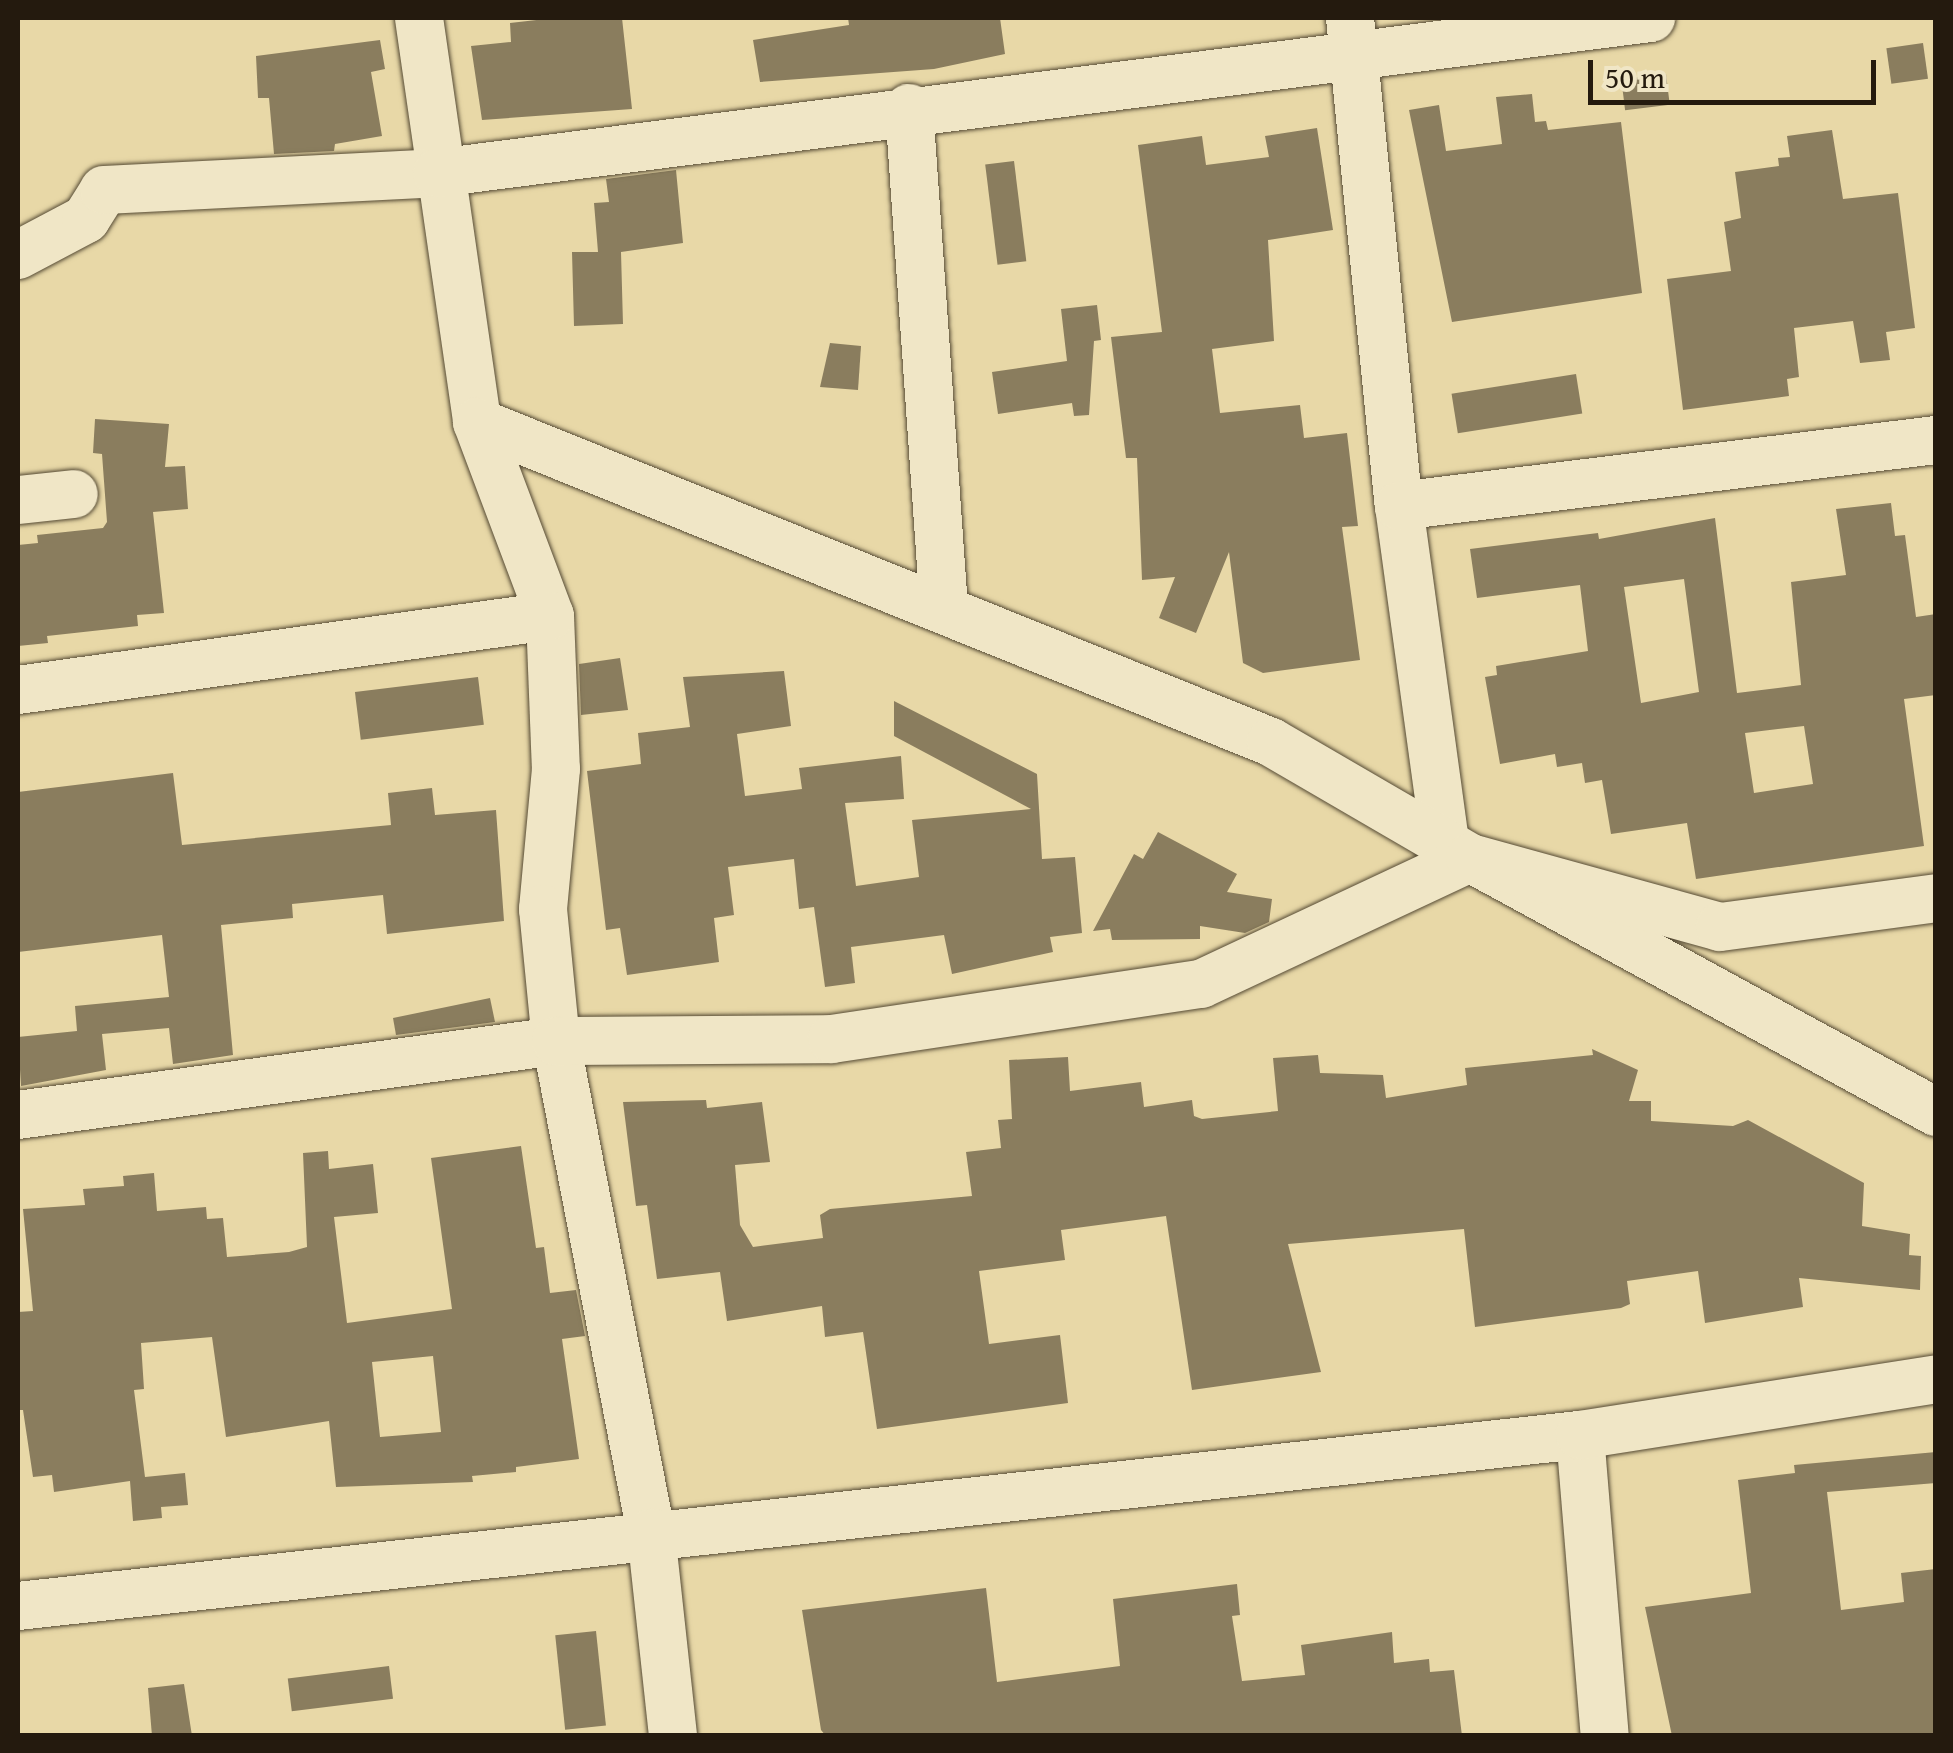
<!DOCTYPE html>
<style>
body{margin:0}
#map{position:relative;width:1953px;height:1753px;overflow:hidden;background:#e8d8a7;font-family:"Gentium Book Plus",serif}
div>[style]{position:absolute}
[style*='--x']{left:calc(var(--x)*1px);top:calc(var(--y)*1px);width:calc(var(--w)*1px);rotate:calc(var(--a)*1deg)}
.building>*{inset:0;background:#8a7d5e;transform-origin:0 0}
.roads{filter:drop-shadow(0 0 2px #554a34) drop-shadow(0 0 2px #554a34)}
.minor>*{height:48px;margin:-24px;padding:0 24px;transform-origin:24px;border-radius:24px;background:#f0e6c6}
span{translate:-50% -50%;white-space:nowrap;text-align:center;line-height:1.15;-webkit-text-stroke:9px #f0e6c6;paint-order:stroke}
.frame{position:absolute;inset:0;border:20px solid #241a0e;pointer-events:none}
.scale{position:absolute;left:1588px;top:60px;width:288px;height:45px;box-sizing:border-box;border:5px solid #241a0e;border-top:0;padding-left:12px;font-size:30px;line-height:35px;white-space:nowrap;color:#241a0e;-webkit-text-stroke:8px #f0e6c6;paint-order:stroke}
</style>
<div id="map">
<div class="building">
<i style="clip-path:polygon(554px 18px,622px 18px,632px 109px,482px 120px,471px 46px,511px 42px,510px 23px)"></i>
<i style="clip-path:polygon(848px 18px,1000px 18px,1005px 54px,934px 69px,760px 82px,753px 40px,849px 25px)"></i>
<i style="clip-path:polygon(380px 40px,385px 69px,371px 72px,382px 136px,335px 144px,334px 151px,274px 154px,269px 98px,258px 98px,256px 56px)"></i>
<i style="left:1923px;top:43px;width:36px;height:37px;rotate:82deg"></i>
<i style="left:1666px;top:74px;width:31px;height:45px;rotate:83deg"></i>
<i style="clip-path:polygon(1532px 94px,1535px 122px,1546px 121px,1548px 130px,1621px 122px,1642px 293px,1452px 322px,1409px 110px,1439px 105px,1446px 151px,1502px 144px,1496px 97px)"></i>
<i style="clip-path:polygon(1317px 128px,1333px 230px,1268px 240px,1274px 341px,1212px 349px,1220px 413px,1300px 405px,1304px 438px,1347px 433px,1358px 526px,1342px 527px,1360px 660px,1263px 673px,1243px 663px,1229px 552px,1196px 633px,1159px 618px,1175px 577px,1142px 580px,1137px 458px,1126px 458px,1111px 337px,1162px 332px,1138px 145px,1202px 136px,1206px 165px,1269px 157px,1265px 136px)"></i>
<i style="clip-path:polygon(1832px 130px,1843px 199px,1898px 193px,1915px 328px,1886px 332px,1890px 360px,1860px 363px,1853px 321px,1794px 328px,1799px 377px,1787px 379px,1789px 396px,1683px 410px,1667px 279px,1731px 271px,1724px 222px,1741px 218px,1735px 172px,1779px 166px,1778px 158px,1790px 157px,1787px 136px)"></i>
<i style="left:1014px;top:161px;width:101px;height:29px;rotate:83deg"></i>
<i style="clip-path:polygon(676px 170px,683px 243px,621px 252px,623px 324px,574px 326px,572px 252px,598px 252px,594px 203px,609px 202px,606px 179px)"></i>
<i style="clip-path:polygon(1097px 305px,1101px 340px,1094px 341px,1089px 415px,1074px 416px,1072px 403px,998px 414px,992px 372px,1067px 361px,1061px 309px)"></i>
<i style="clip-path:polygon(830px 343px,861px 346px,858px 390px,820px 387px)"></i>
<i style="left:1576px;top:374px;width:40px;height:126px;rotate:81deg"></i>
<i style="clip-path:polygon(95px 419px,169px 424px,165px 467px,185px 466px,188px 509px,153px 512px,164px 613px,137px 615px,138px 626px,47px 636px,48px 643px,18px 646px,18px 545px,38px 543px,37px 535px,103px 528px,107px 522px,102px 454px,93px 453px)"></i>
<i style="clip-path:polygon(evenodd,1891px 503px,1895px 536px,1905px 535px,1916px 617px,1936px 614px,1936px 695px,1904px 699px,1924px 846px,1696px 879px,1687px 823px,1611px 834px,1602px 780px,1585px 783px,1582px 763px,1557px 767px,1555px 754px,1500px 764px,1485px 677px,1497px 675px,1496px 666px,1588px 651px,1580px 585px,1477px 598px,1470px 549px,1598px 533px,1599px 539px,1715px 518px,1737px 693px,1801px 685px,1791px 582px,1846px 575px,1836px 509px,1891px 503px,1684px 579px,1699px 692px,1641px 703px,1624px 587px,1684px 579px,1891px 503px,1804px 726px,1813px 784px,1754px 793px,1745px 733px,1804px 726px)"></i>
<i style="clip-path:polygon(620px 658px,628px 710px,581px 715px,579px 664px)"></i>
<i style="clip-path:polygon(784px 671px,791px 726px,737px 734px,745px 796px,802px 789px,799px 768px,901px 756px,904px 799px,845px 803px,856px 886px,919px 877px,912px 820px,1031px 809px,894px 736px,894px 701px,1037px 774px,1042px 859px,1075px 857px,1082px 933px,1050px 937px,1053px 952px,952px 974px,944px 935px,851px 947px,855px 983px,825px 987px,814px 907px,799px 909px,794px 859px,728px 867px,734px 915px,714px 918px,719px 962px,627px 975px,620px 928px,606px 930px,587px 771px,641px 764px,638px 733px,690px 727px,683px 677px)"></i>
<i style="left:478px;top:677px;width:48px;height:124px;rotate:83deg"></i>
<i style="clip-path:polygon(173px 773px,182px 845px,391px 825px,388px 793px,432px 788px,435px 815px,496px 810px,504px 921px,387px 934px,383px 895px,292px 904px,293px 918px,221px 925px,233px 1055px,173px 1064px,169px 1028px,102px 1034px,106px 1070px,21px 1086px,18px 1037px,77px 1031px,75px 1006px,169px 997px,162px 935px,18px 952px,18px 792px)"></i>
<i style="clip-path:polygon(1158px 832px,1237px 874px,1227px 892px,1272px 899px,1269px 922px,1245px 933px,1200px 926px,1200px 939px,1112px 940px,1110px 929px,1093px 931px,1134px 854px,1143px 859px)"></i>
<i style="clip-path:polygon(490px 998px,495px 1022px,396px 1035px,393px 1018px)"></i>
<i style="clip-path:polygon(1592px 1049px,1638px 1070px,1629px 1101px,1651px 1101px,1651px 1121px,1733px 1126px,1748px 1120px,1864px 1183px,1862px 1226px,1910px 1234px,1909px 1255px,1921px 1256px,1920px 1290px,1799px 1278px,1803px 1307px,1705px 1323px,1698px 1271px,1627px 1281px,1630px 1304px,1621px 1308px,1475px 1327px,1464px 1229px,1288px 1244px,1321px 1372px,1192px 1390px,1166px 1216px,1061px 1230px,1065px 1260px,979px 1271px,989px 1344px,1060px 1335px,1068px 1403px,877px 1429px,863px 1332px,825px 1337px,822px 1306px,727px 1321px,720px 1272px,657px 1279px,647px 1205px,636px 1206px,623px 1102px,706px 1100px,707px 1108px,762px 1102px,770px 1162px,735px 1165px,740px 1225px,753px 1247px,823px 1238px,820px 1215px,830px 1209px,972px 1196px,966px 1152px,1001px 1148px,998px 1120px,1012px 1119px,1009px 1060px,1068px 1057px,1070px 1091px,1141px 1082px,1144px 1107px,1192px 1100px,1194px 1116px,1202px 1119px,1278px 1111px,1273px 1058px,1318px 1055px,1320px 1073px,1383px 1075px,1386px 1098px,1467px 1085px,1465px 1068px,1593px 1055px)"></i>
<i style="clip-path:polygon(evenodd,521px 1146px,536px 1248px,544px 1247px,550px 1293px,576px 1290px,585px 1336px,562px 1339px,579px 1459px,516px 1467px,516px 1472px,472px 1476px,473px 1482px,336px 1487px,329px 1421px,226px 1437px,212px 1337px,141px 1343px,144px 1389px,134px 1390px,145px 1477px,185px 1473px,188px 1505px,161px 1507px,162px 1518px,133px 1521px,130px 1481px,54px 1492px,52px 1475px,33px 1477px,23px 1410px,18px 1410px,18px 1312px,33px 1311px,23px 1209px,85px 1205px,83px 1189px,124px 1186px,123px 1176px,154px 1173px,157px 1211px,206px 1207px,207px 1219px,223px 1218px,227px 1257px,289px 1252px,307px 1247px,303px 1153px,328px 1151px,329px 1169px,373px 1164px,378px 1213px,334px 1217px,347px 1323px,452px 1309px,431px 1158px,521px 1146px,433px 1356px,441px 1432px,380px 1437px,372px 1362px,433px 1356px)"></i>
<i style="clip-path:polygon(1936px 1452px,1936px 1483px,1827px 1492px,1841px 1610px,1904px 1602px,1901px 1573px,1936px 1569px,1936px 1736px,1672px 1736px,1645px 1607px,1751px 1593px,1738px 1480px,1795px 1473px,1794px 1465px)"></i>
<i style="clip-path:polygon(1237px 1584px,1240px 1615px,1232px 1616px,1242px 1681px,1305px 1675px,1301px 1645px,1392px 1632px,1394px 1663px,1429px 1659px,1430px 1672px,1454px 1670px,1462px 1736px,826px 1736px,821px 1730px,802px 1610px,986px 1588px,997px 1682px,1120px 1666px,1113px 1599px)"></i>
<i style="left:596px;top:1631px;width:95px;height:41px;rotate:84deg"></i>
<i style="left:389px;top:1666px;width:33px;height:102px;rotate:83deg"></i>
<i style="clip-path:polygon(184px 1684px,192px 1736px,152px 1736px,148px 1688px)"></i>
</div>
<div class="roads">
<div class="minor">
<i style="--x:419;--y:18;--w:408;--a:81.8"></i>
<i style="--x:477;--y:422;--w:207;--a:69.4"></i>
<i style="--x:550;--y:616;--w:153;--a:87.8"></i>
<i style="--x:556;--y:769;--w:141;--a:95.3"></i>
<i style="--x:543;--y:909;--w:133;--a:84.4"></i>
<i style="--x:556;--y:1041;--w:501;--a:79.07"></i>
<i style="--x:651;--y:1533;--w:204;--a:83.8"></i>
<i style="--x:1350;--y:18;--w:490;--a:84.3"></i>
<i style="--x:1399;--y:506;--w:340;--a:82.2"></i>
<i style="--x:909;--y:108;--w:499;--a:86"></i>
<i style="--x:18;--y:255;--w:77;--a:-27.9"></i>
<i style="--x:86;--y:219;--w:34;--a:-58"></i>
<i style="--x:104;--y:190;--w:333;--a:-2.9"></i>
<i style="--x:437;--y:173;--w:1224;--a:-7.28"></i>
<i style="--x:477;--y:422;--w:856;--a:21.95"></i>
<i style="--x:1271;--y:742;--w:230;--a:30.2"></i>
<i style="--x:1470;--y:858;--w:531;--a:28.59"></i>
<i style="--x:18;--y:500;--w:56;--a:-6.1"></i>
<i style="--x:1399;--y:506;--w:541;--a:-7.01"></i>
<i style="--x:18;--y:690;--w:537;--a:-7.92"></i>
<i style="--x:18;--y:1115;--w:543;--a:-7.83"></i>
<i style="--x:556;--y:1041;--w:276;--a:-0.4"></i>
<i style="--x:832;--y:1039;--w:373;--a:-8.5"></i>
<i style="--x:1201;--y:984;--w:297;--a:-25.1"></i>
<i style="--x:1470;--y:858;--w:259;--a:15.4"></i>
<i style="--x:1720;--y:927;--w:218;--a:-7.6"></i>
<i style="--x:1580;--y:1435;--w:302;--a:85.3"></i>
<i style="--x:18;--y:1606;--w:1571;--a:-6.25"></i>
<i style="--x:1580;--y:1435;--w:360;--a:-8.9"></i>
</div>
</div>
<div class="frame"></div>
<div class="scale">50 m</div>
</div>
